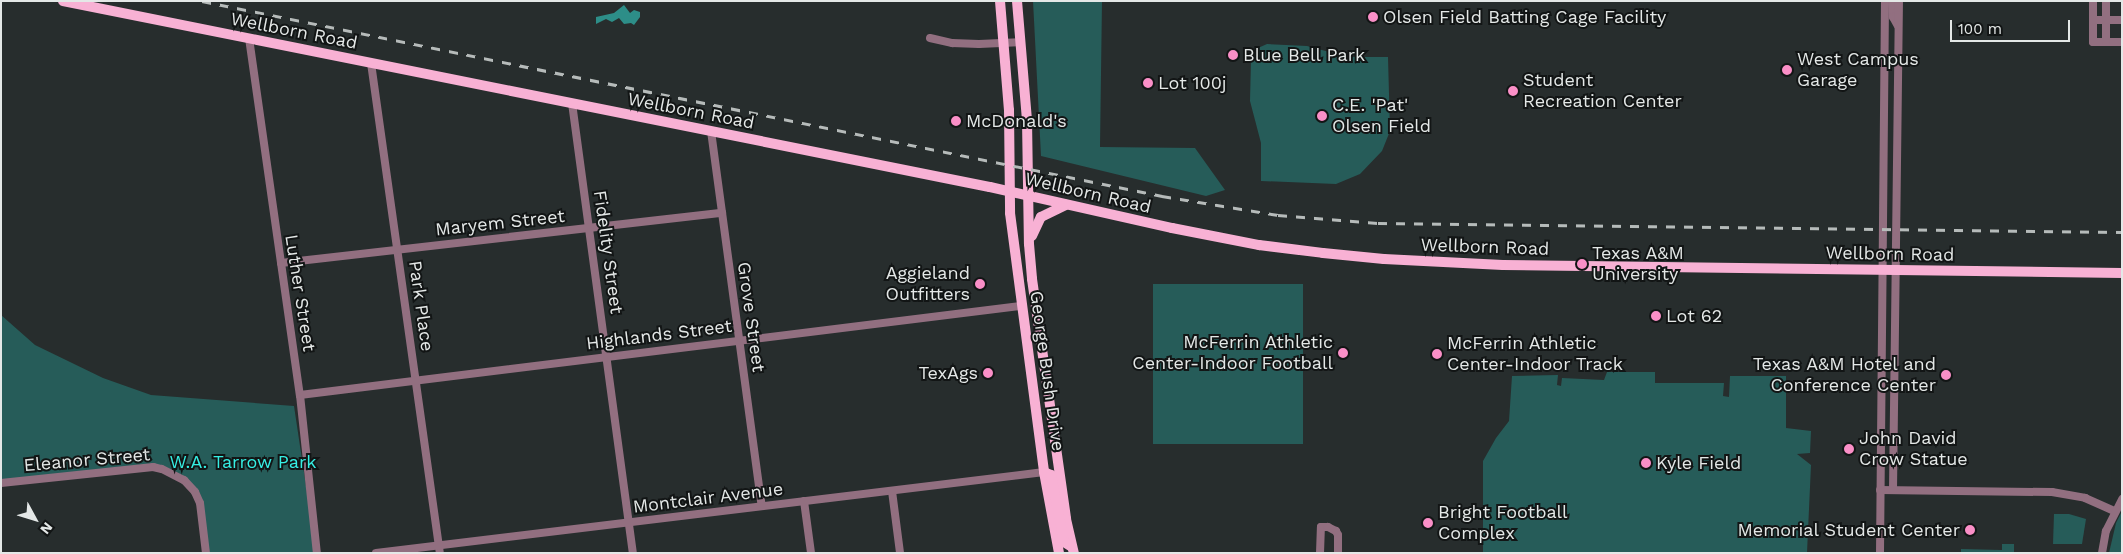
<!DOCTYPE html>
<style>
body{margin:0}
#map{position:relative;width:2123px;height:554px;overflow:hidden;background:#272d2d;font-family:"Work Sans",sans-serif}
div>[style]{position:absolute}
[style*='--x']{left:calc(var(--x)*1px);top:calc(var(--y)*1px);width:calc(var(--w)*1px);rotate:calc(var(--a)*1deg)}
.green>*{inset:0;background:#265c59;transform-origin:0 0}
.water>*{inset:0;background:#2d8e88}
.minor>*{height:8px;margin:-4px;padding:0 4px;transform-origin:4px;border-radius:4px;background:#926f80}
.major>*{height:10px;margin:-5px;padding:0 5px;transform-origin:5px;border-radius:5px;background:#f8b1d4}
.rail>*{height:2.5px;margin-top:-1.25px;transform-origin:0;background:repeating-linear-gradient(90deg,#b6bbba 0 9px,transparent 0 18px)}
.dots>*{width:14px;height:14px;translate:-50% -50%;box-sizing:border-box;border:2px solid #121515;border-radius:50%}
span{translate:-50% -50%;white-space:nowrap;text-align:center;line-height:1.15;-webkit-text-stroke:4px #121515;paint-order:stroke}
.poi-label{font-size:18px;color:#e4e8e7}
.left{translate:0 -50%;text-align:left}
.right{translate:-100% -50%;text-align:right}
.street-label{font-size:18px;color:#e4e8e7}
.park-label{font-size:18px;color:#36efe4}
.frame{position:absolute;inset:0;border:2px solid #e4e8e7;pointer-events:none}
.north{position:absolute;left:10px;top:494px;width:50px;height:50px;-webkit-text-stroke:4px #121515;paint-order:stroke;rotate:129deg;font-size:14px;font-weight:700;line-height:20px;text-align:center;color:#e4e8e7}
.north::after{content:'';display:block;margin:auto;width:18px;height:22px;background:#e4e8e7;clip-path:polygon(50% 0,100% 100%,50% 72%,0 100%)}
.scale{position:absolute;left:1950px;top:20px;width:120px;height:22px;box-sizing:border-box;border:2px solid #e4e8e7;border-top:0;padding-left:6px;font-size:15px;line-height:18px;white-space:nowrap;color:#e4e8e7;-webkit-text-stroke:4px #121515;paint-order:stroke}
</style>
<div id="map">
<div class="green">
<i style="clip-path:polygon(1033px 1px,1102px 1px,1100px 147px,1195px 148px,1225px 190px,1206px 196px,1041px 156px)"></i>
<i style="clip-path:polygon(1267px 44px,1307px 46px,1348px 57px,1388px 57px,1390px 131px,1382px 151px,1360px 174px,1336px 184px,1261px 181px,1261px 143px,1250px 101px,1251px 59px,1258px 48px)"></i>
<i style="left:1303px;top:284px;width:160px;height:150px;rotate:90deg"></i>
<i style="clip-path:polygon(1px 315px,35px 345px,103px 378px,151px 395px,294px 406px,316px 553px,206px 553px,200px 503px,184px 480px,162px 469px,1px 485px)"></i>
<i style="clip-path:polygon(1607px 372px,1655px 372px,1655px 383px,1724px 383px,1723px 396px,1729px 397px,1730px 376px,1786px 376px,1786px 428px,1811px 431px,1810px 453px,1797px 454px,1811px 465px,1807px 553px,1483px 553px,1483px 461px,1496px 438px,1509px 421px,1512px 376px,1558px 375px,1557px 385px,1561px 386px,1562px 378px,1604px 380px)"></i>
<i style="clip-path:polygon(2122px 511px,2122px 553px,2109px 553px,2116px 523px)"></i>
<i style="clip-path:polygon(2054px 514px,2069px 514px,2086px 519px,2082px 544px,2053px 544px)"></i>
<i style="clip-path:polygon(2002px 544px,2014px 544px,2014px 553px,1961px 553px,1961px 549px,2002px 550px)"></i>
</div>
<div class="water">
<i style="clip-path:polygon(624px 5px,630px 13px,634px 10px,640px 12px,640px 17px,634px 25px,631px 23px,624px 24px,619px 18px,612px 22px,606px 19px,596px 24px,596px 17px,614px 13px)"></i>
</div>
<div class="minor">
<i style="--x:1893;--y:1;--w:16;--a:90"></i>
<i style="--x:1893;--y:17;--w:10;--a:61"></i>
<i style="--x:2093;--y:1;--w:41;--a:90"></i>
<i style="--x:2093;--y:42;--w:29;--a:0"></i>
<i style="--x:2106;--y:1;--w:41;--a:90"></i>
<i style="--x:2093;--y:20;--w:29;--a:0"></i>
<i style="--x:249;--y:38;--w:361;--a:81.9"></i>
<i style="--x:300;--y:395;--w:159;--a:83.9"></i>
<i style="--x:930;--y:38;--w:23;--a:13"></i>
<i style="--x:952;--y:43;--w:27;--a:2"></i>
<i style="--x:979;--y:44;--w:42;--a:-2.7"></i>
<i style="--x:371;--y:63;--w:495;--a:82"></i>
<i style="--x:572;--y:103;--w:454;--a:82.3"></i>
<i style="--x:711;--y:131;--w:378;--a:82.3"></i>
<i style="--x:281;--y:263;--w:444;--a:-6.5"></i>
<i style="--x:300;--y:395;--w:726;--a:-7.04"></i>
<i style="--x:1;--y:483;--w:153;--a:-6"></i>
<i style="--x:153;--y:467;--w:9;--a:13"></i>
<i style="--x:162;--y:469;--w:25;--a:27"></i>
<i style="--x:184;--y:480;--w:16;--a:47"></i>
<i style="--x:195;--y:492;--w:12;--a:66"></i>
<i style="--x:200;--y:503;--w:50;--a:83.2"></i>
<i style="--x:1880;--y:490;--w:172;--a:0.7"></i>
<i style="--x:2052;--y:492;--w:34;--a:10"></i>
<i style="--x:2085;--y:498;--w:32;--a:24"></i>
<i style="--x:1893;--y:490;--w:489;--a:-89.3"></i>
<i style="--x:892;--y:491;--w:63;--a:82.6"></i>
<i style="--x:804;--y:501;--w:52;--a:82.3"></i>
<i style="--x:376;--y:553;--w:673;--a:-6.91"></i>
<i style="--x:1320;--y:553;--w:26;--a:-88"></i>
<i style="--x:1321;--y:527;--w:7;--a:0"></i>
<i style="--x:1328;--y:527;--w:9;--a:27"></i>
<i style="--x:1336;--y:531;--w:4;--a:63"></i>
<i style="--x:1338;--y:535;--w:18;--a:90"></i>
<i style="--x:1880;--y:553;--w:552;--a:-89.48"></i>
<i style="--x:2102;--y:553;--w:22;--a:-80"></i>
<i style="--x:2106;--y:531;--w:36;--a:-63"></i>
</div>
<div class="major">
<i style="--x:63;--y:1;--w:945;--a:11.35"></i>
<i style="--x:990;--y:187;--w:187;--a:12.7"></i>
<i style="--x:1172;--y:228;--w:89;--a:11.1"></i>
<i style="--x:1259;--y:245;--w:64;--a:7.1"></i>
<i style="--x:1323;--y:253;--w:61;--a:5.6"></i>
<i style="--x:1384;--y:259;--w:119;--a:2.9"></i>
<i style="--x:1503;--y:265;--w:619;--a:0.74"></i>
<i style="--x:1000;--y:1;--w:109;--a:85.3"></i>
<i style="--x:1009;--y:110;--w:103;--a:89.4"></i>
<i style="--x:1010;--y:213;--w:261;--a:82.5"></i>
<i style="--x:1044;--y:472;--w:82;--a:79.5"></i>
<i style="--x:1017;--y:1;--w:119;--a:85.2"></i>
<i style="--x:1027;--y:120;--w:124;--a:89.1"></i>
<i style="--x:1029;--y:244;--w:35;--a:85"></i>
<i style="--x:1032;--y:279;--w:242;--a:81.9"></i>
<i style="--x:1066;--y:519;--w:35;--a:77"></i>
<i style="--x:1032;--y:236;--w:21;--a:-65"></i>
<i style="--x:1041;--y:217;--w:28;--a:-26"></i>
<i style="--x:1044;--y:472;--w:8;--a:23"></i>
<i style="--x:1051;--y:475;--w:68;--a:79"></i>
<i style="--x:1064;--y:542;--w:9;--a:32"></i>
</div>
<div class="rail">
<i style="--x:202;--y:1;--w:980;--a:11.48"></i>
<i style="--x:1162;--y:196;--w:118;--a:9.3"></i>
<i style="--x:1278;--y:215;--w:100;--a:4.6"></i>
<i style="--x:1378;--y:223;--w:744;--a:0.69"></i>
</div>
<div class="dots">
<i style="left:1373px;top:17px;background:#fa8fc7"></i>
<i style="left:1233px;top:55px;background:#fa8fc7"></i>
<i style="left:1787px;top:70px;background:#fa8fc7"></i>
<i style="left:1148px;top:83px;background:#fa8fc7"></i>
<i style="left:1513px;top:91px;background:#fa8fc7"></i>
<i style="left:1322px;top:116px;background:#fa8fc7"></i>
<i style="left:956px;top:121px;background:#fa8fc7"></i>
<i style="left:1582px;top:264px;background:#fa8fc7"></i>
<i style="left:980px;top:284px;background:#fa8fc7"></i>
<i style="left:1656px;top:316px;background:#fa8fc7"></i>
<i style="left:1343px;top:353px;background:#fa8fc7"></i>
<i style="left:1437px;top:354px;background:#fa8fc7"></i>
<i style="left:988px;top:373px;background:#fa8fc7"></i>
<i style="left:1946px;top:375px;background:#fa8fc7"></i>
<i style="left:1849px;top:449px;background:#fa8fc7"></i>
<i style="left:1646px;top:463px;background:#fa8fc7"></i>
<i style="left:1428px;top:523px;background:#fa8fc7"></i>
<i style="left:1970px;top:530px;background:#fa8fc7"></i>
</div>
<div class="poi-label">
<span class="left" style="left:1383px;top:17px">Olsen Field Batting Cage Facility</span>
<span class="left" style="left:1243px;top:55px">Blue Bell Park</span>
<span class="left" style="left:1797px;top:70px">West Campus<br>Garage</span>
<span class="left" style="left:1523px;top:91px">Student<br>Recreation Center</span>
<span class="left" style="left:1158px;top:83px">Lot 100j</span>
<span class="left" style="left:1332px;top:116px">C.E. 'Pat'<br>Olsen Field</span>
<span class="left" style="left:966px;top:121px">McDonald's</span>
<span class="left" style="left:1592px;top:264px">Texas A&amp;M<br>University</span>
<span class="right" style="left:970px;top:284px">Aggieland<br>Outfitters</span>
<span class="left" style="left:1666px;top:316px">Lot 62</span>
<span class="right" style="left:1333px;top:353px">McFerrin Athletic<br>Center-Indoor Football</span>
<span class="left" style="left:1447px;top:354px">McFerrin Athletic<br>Center-Indoor Track</span>
<span class="right" style="left:1936px;top:375px">Texas A&amp;M Hotel and<br>Conference Center</span>
<span class="right" style="left:978px;top:373px">TexAgs</span>
<span class="left" style="left:1859px;top:449px">John David<br>Crow Statue</span>
<span class="left" style="left:1656px;top:463px">Kyle Field</span>
<span class="left" style="left:1438px;top:523px">Bright Football<br>Complex</span>
<span class="right" style="left:1960px;top:530px">Memorial Student Center</span>
</div>
<div class="street-label">
<span style="left:294px;top:31px;rotate:11deg">Wellborn Road</span>
<span style="left:691px;top:111px;rotate:11deg">Wellborn Road</span>
<span style="left:1088px;top:193px;rotate:13deg">Wellborn Road</span>
<span style="left:500px;top:223px;rotate:-6deg">Maryem Street</span>
<span style="left:1485px;top:247px;rotate:2deg">Wellborn Road</span>
<span style="left:608px;top:252px;rotate:82deg">Fidelity Street</span>
<span style="left:1890px;top:254px;rotate:1deg">Wellborn Road</span>
<span style="left:300px;top:293px;rotate:81deg">Luther Street</span>
<span style="left:421px;top:306px;rotate:82deg">Park Place</span>
<span style="left:751px;top:317px;rotate:82deg">Grove Street</span>
<span style="left:659px;top:335px;rotate:-7deg">Highlands Street</span>
<span style="left:1047px;top:371px;rotate:82deg">George Bush Drive</span>
<span style="left:87px;top:460px;rotate:-5deg">Eleanor Street</span>
<span style="left:708px;top:498px;rotate:-7deg">Montclair Avenue</span>
</div>
<div class="park-label">
<span style="left:243px;top:462px">W.A. Tarrow Park</span>
</div>
<div class="frame"></div>
<div class="north">N</div>
<div class="scale">100 m</div>
</div>
